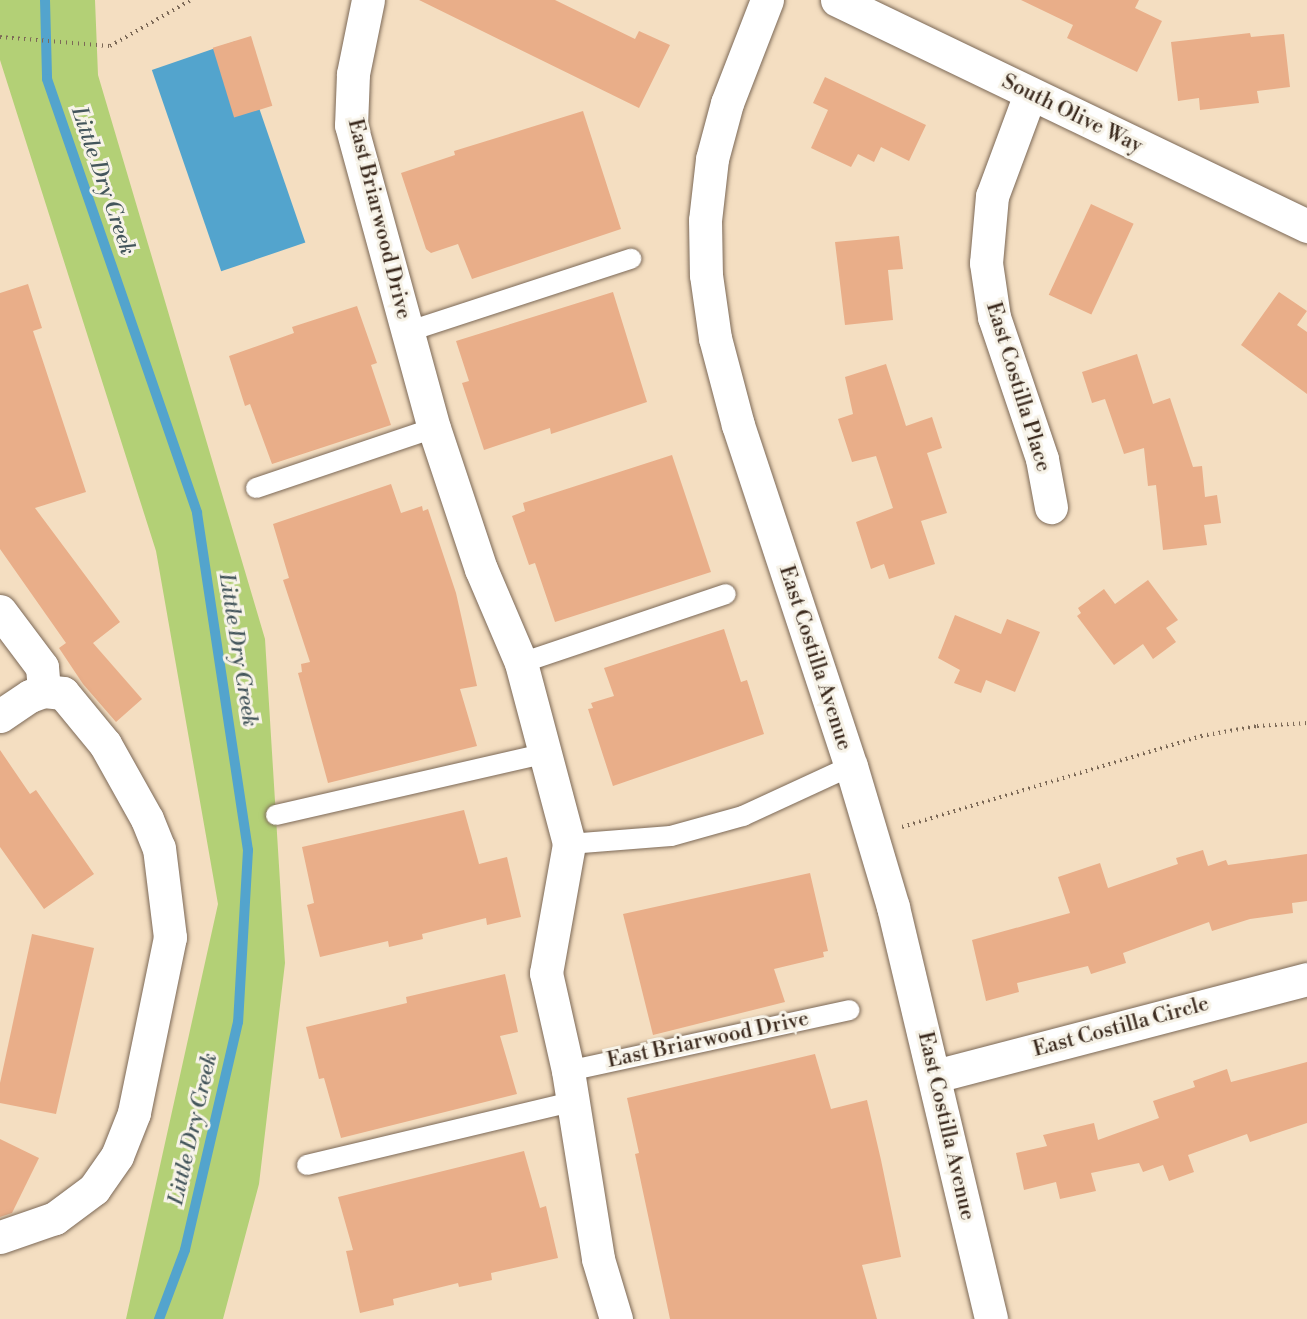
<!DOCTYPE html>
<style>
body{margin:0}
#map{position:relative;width:1307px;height:1319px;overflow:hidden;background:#f4dec1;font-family:"Libre Bodoni",serif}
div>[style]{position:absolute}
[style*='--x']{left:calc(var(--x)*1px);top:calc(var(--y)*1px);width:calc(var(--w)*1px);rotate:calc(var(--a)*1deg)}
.green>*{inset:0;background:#b3d076}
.water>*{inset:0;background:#53a4cd;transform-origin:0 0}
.stream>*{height:10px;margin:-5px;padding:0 5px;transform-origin:5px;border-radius:5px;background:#53a4cd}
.building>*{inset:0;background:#e9ae89;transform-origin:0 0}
.path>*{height:4px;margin-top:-2px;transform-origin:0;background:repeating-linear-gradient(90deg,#7c6957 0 1.5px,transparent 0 6px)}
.roads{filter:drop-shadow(0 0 2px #7c6957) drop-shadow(0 0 2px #7c6957)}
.lane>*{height:20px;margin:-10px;padding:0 10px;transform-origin:10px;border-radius:10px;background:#fff}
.street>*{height:33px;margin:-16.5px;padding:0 16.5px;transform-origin:16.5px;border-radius:16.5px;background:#fff}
span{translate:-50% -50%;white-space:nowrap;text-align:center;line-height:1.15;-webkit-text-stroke:6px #f7f3e8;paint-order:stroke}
.street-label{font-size:21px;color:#3b2a1e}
.water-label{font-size:22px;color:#43555b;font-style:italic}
</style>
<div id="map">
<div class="green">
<i style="clip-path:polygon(0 0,95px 0,98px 75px,265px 639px,285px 963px,259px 1184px,223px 1319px,126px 1319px,218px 904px,156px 551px,0 60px)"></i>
</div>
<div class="water">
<i style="left:236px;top:41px;width:213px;height:89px;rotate:71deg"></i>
</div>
<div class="stream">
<i style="--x:45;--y:0;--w:79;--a:88.5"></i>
<i style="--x:47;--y:79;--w:459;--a:70.9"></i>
<i style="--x:197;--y:513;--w:341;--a:81.4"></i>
<i style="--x:248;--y:850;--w:172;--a:93.3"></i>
<i style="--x:238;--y:1022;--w:234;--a:103.1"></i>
<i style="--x:185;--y:1250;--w:74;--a:110.6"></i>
</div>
<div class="building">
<i style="clip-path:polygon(419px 0,555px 0,635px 39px,639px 31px,670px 45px,639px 108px)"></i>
<i style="clip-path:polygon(1021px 0,1139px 0,1135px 8px,1162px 21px,1137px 72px,1067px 38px,1073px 25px)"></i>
<i style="clip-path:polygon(1250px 33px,1251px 37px,1284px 34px,1290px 87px,1257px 91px,1259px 103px,1200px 110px,1199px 98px,1178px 101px,1171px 42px)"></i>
<i style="left:251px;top:36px;width:73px;height:40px;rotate:73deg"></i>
<i style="clip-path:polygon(825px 77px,926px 125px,909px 161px,881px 147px,874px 162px,858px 154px,851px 167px,811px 148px,828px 110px,813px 103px)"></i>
<i style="clip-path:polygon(583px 111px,621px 229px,472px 279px,458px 244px,431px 253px,426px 249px,401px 173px,455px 155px,454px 151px)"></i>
<i style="left:1091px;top:204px;width:47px;height:100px;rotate:25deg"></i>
<i style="clip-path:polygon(899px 236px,903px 269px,888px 270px,893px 320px,845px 325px,835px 242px)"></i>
<i style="clip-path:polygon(28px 284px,42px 328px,33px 331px,86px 492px,35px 508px,120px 622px,93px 643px,142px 699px,116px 722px,83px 684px,59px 648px,66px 643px,0 549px,0 293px)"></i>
<i style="clip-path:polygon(613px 292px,647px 402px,551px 434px,550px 428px,484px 450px,462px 383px,469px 381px,456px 341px)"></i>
<i style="clip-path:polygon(1279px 292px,1307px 311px,1297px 325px,1307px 332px,1307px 394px,1241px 345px)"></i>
<i style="clip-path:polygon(357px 306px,377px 363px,371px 365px,391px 425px,272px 464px,250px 404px,245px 406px,229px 356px,294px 333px,292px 327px)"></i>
<i style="clip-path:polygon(1137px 354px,1153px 404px,1170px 398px,1193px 467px,1202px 466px,1205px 497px,1217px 495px,1221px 523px,1204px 525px,1207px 545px,1163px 550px,1156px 485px,1148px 486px,1144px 448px,1124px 454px,1105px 399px,1092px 403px,1082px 372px)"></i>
<i style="clip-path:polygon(886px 364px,906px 426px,932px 417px,942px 448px,927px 453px,947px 513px,921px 521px,935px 564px,889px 579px,884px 564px,871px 569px,856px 522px,893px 508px,876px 456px,852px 462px,838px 419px,853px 414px,845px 377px)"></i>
<i style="clip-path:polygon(672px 455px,711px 572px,555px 622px,535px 563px,529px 565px,512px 516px,525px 511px,523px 503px)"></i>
<i style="clip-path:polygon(391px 484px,401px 513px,422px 506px,423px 511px,428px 509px,456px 593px,477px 686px,460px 689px,477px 746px,328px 783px,298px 673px,302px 672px,301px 664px,310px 662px,283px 580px,289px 578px,273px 524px)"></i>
<i style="clip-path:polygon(1148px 580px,1178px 620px,1166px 628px,1176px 642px,1153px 659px,1143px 644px,1114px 665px,1077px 616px,1081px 613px,1078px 608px,1104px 589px,1115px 604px)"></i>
<i style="clip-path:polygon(955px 615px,1001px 634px,1007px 619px,1040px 632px,1015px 692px,986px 680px,981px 693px,954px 683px,960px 670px,938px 658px)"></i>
<i style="clip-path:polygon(724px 629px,741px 682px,747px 680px,764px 734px,613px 786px,588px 709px,593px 708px,591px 703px,614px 696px,604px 668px)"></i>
<i style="clip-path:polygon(0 750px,30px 794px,36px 790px,94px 874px,44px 909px,0 847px)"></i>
<i style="clip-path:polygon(464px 810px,479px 864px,507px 857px,521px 917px,487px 925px,486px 918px,422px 934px,423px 939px,389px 947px,388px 941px,320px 957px,307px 905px,314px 903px,302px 847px)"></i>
<i style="clip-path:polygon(1203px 850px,1208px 866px,1226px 860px,1228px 865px,1307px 854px,1307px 901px,1292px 903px,1293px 913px,1250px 919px,1212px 931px,1209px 922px,1123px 953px,1126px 963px,1091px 974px,1088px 966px,1017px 983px,1019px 992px,986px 1001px,972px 940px,1070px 913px,1058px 877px,1100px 863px,1108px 888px,1178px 864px,1176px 858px)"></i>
<i style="clip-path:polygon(810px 873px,828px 951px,823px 952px,824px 957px,774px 969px,785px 1002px,653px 1035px,623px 914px)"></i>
<i style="clip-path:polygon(32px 934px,94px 948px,56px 1114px,0 1103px,0 1083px)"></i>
<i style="clip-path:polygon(505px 974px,518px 1032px,500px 1036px,517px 1094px,341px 1138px,324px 1078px,319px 1079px,306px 1027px,407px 1003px,406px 997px)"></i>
<i style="clip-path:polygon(815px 1054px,831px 1109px,867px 1100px,881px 1160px,901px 1257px,862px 1265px,877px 1319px,670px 1319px,635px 1154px,639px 1153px,627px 1098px)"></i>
<i style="clip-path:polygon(1307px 1062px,1307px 1123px,1250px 1142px,1247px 1134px,1188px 1155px,1194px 1172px,1169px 1181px,1163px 1165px,1143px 1172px,1139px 1163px,1091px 1173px,1096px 1191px,1060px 1199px,1056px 1182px,1024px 1190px,1016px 1153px,1047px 1146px,1043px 1135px,1094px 1123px,1098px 1140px,1159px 1118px,1153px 1101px,1195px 1087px,1193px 1081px,1227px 1069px,1231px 1082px)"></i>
<i style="clip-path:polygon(0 1139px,39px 1158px,12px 1213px,0 1217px)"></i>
<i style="clip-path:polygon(524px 1151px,540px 1208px,546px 1206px,558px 1258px,491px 1273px,492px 1280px,459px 1287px,458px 1283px,393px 1299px,394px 1305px,360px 1313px,346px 1251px,353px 1250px,338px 1197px)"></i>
</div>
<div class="path">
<i style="--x:0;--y:37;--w:110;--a:4.7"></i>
<i style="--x:110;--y:46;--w:93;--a:-29.6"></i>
<i style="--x:902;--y:827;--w:313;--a:-16.9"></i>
<i style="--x:1201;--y:736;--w:57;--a:-10.1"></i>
<i style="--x:1257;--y:726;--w:50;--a:-3.4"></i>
</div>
<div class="roads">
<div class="lane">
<i style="--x:407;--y:332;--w:236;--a:-18.1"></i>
<i style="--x:256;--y:488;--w:188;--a:-18.6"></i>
<i style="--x:521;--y:663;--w:216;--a:-18.6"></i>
<i style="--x:276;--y:815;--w:277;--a:-12.9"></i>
<i style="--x:569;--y:844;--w:102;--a:-4.5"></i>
<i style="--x:671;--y:836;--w:75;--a:-15.5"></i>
<i style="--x:743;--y:816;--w:119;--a:-24.8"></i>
<i style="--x:568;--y:1071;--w:288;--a:-12.2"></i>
<i style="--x:307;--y:1165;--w:272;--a:-13.4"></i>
</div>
<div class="street">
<i style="--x:368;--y:0;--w:76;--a:101.5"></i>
<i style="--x:353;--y:74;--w:51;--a:92.2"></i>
<i style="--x:351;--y:125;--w:314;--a:74.7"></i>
<i style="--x:434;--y:428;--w:149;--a:71.6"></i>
<i style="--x:481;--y:569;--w:102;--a:66.9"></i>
<i style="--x:521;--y:663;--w:187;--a:75.1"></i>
<i style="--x:569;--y:844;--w:131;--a:100.1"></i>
<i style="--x:546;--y:973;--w:100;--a:77.3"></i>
<i style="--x:568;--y:1071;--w:190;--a:80.9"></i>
<i style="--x:598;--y:1259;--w:63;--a:73.3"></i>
<i style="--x:767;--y:0;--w:110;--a:111.2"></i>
<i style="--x:727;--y:103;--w:58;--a:105"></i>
<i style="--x:712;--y:159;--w:61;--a:96.5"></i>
<i style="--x:705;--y:220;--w:55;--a:89"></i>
<i style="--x:706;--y:275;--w:64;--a:81.9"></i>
<i style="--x:715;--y:338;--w:90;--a:75.2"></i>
<i style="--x:738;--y:425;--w:359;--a:71.7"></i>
<i style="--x:851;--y:766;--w:147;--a:73.4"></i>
<i style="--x:893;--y:907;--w:423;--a:76.6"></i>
<i style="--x:837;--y:0;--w:522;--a:25.68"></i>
<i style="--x:1030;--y:94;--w:109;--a:110.4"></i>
<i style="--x:992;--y:196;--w:67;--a:95.1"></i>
<i style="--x:986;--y:263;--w:55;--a:81.6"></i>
<i style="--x:994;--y:317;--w:150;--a:71.3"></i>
<i style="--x:1042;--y:459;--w:49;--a:79.4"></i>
<i style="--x:0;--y:611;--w:70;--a:53.1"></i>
<i style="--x:42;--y:667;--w:24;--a:85"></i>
<i style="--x:0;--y:716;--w:36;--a:-34"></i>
<i style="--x:30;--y:696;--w:15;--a:-20"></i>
<i style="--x:44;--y:691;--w:19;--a:6"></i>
<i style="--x:63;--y:693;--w:66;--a:50.5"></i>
<i style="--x:105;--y:744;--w:86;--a:60.8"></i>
<i style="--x:147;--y:819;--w:31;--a:68"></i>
<i style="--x:159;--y:848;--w:90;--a:83"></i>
<i style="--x:170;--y:937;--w:180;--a:101.6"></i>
<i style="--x:134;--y:1113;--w:46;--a:111.6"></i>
<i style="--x:117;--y:1156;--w:40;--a:124.9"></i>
<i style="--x:94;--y:1189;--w:49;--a:143.4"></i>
<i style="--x:55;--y:1218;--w:58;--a:160.9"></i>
<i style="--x:935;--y:1076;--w:384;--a:-14.6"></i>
</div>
</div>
<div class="street-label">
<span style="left:1072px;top:114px;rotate:26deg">South Olive Way</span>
<span style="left:379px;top:219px;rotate:76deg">East Briarwood Drive</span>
<span style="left:1018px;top:387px;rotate:73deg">East Costilla Place</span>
<span style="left:815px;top:658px;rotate:72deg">East Costilla Avenue</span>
<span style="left:1121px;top:1027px;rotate:-15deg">East Costilla Circle</span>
<span style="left:708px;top:1040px;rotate:-12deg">East Briarwood Drive</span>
<span style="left:946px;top:1126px;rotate:77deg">East Costilla Avenue</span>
</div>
<div class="water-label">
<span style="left:103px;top:181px;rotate:71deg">Little Dry Creek</span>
<span style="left:238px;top:650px;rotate:81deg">Little Dry Creek</span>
<span style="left:193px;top:1129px;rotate:-77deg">Little Dry Creek</span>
</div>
</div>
